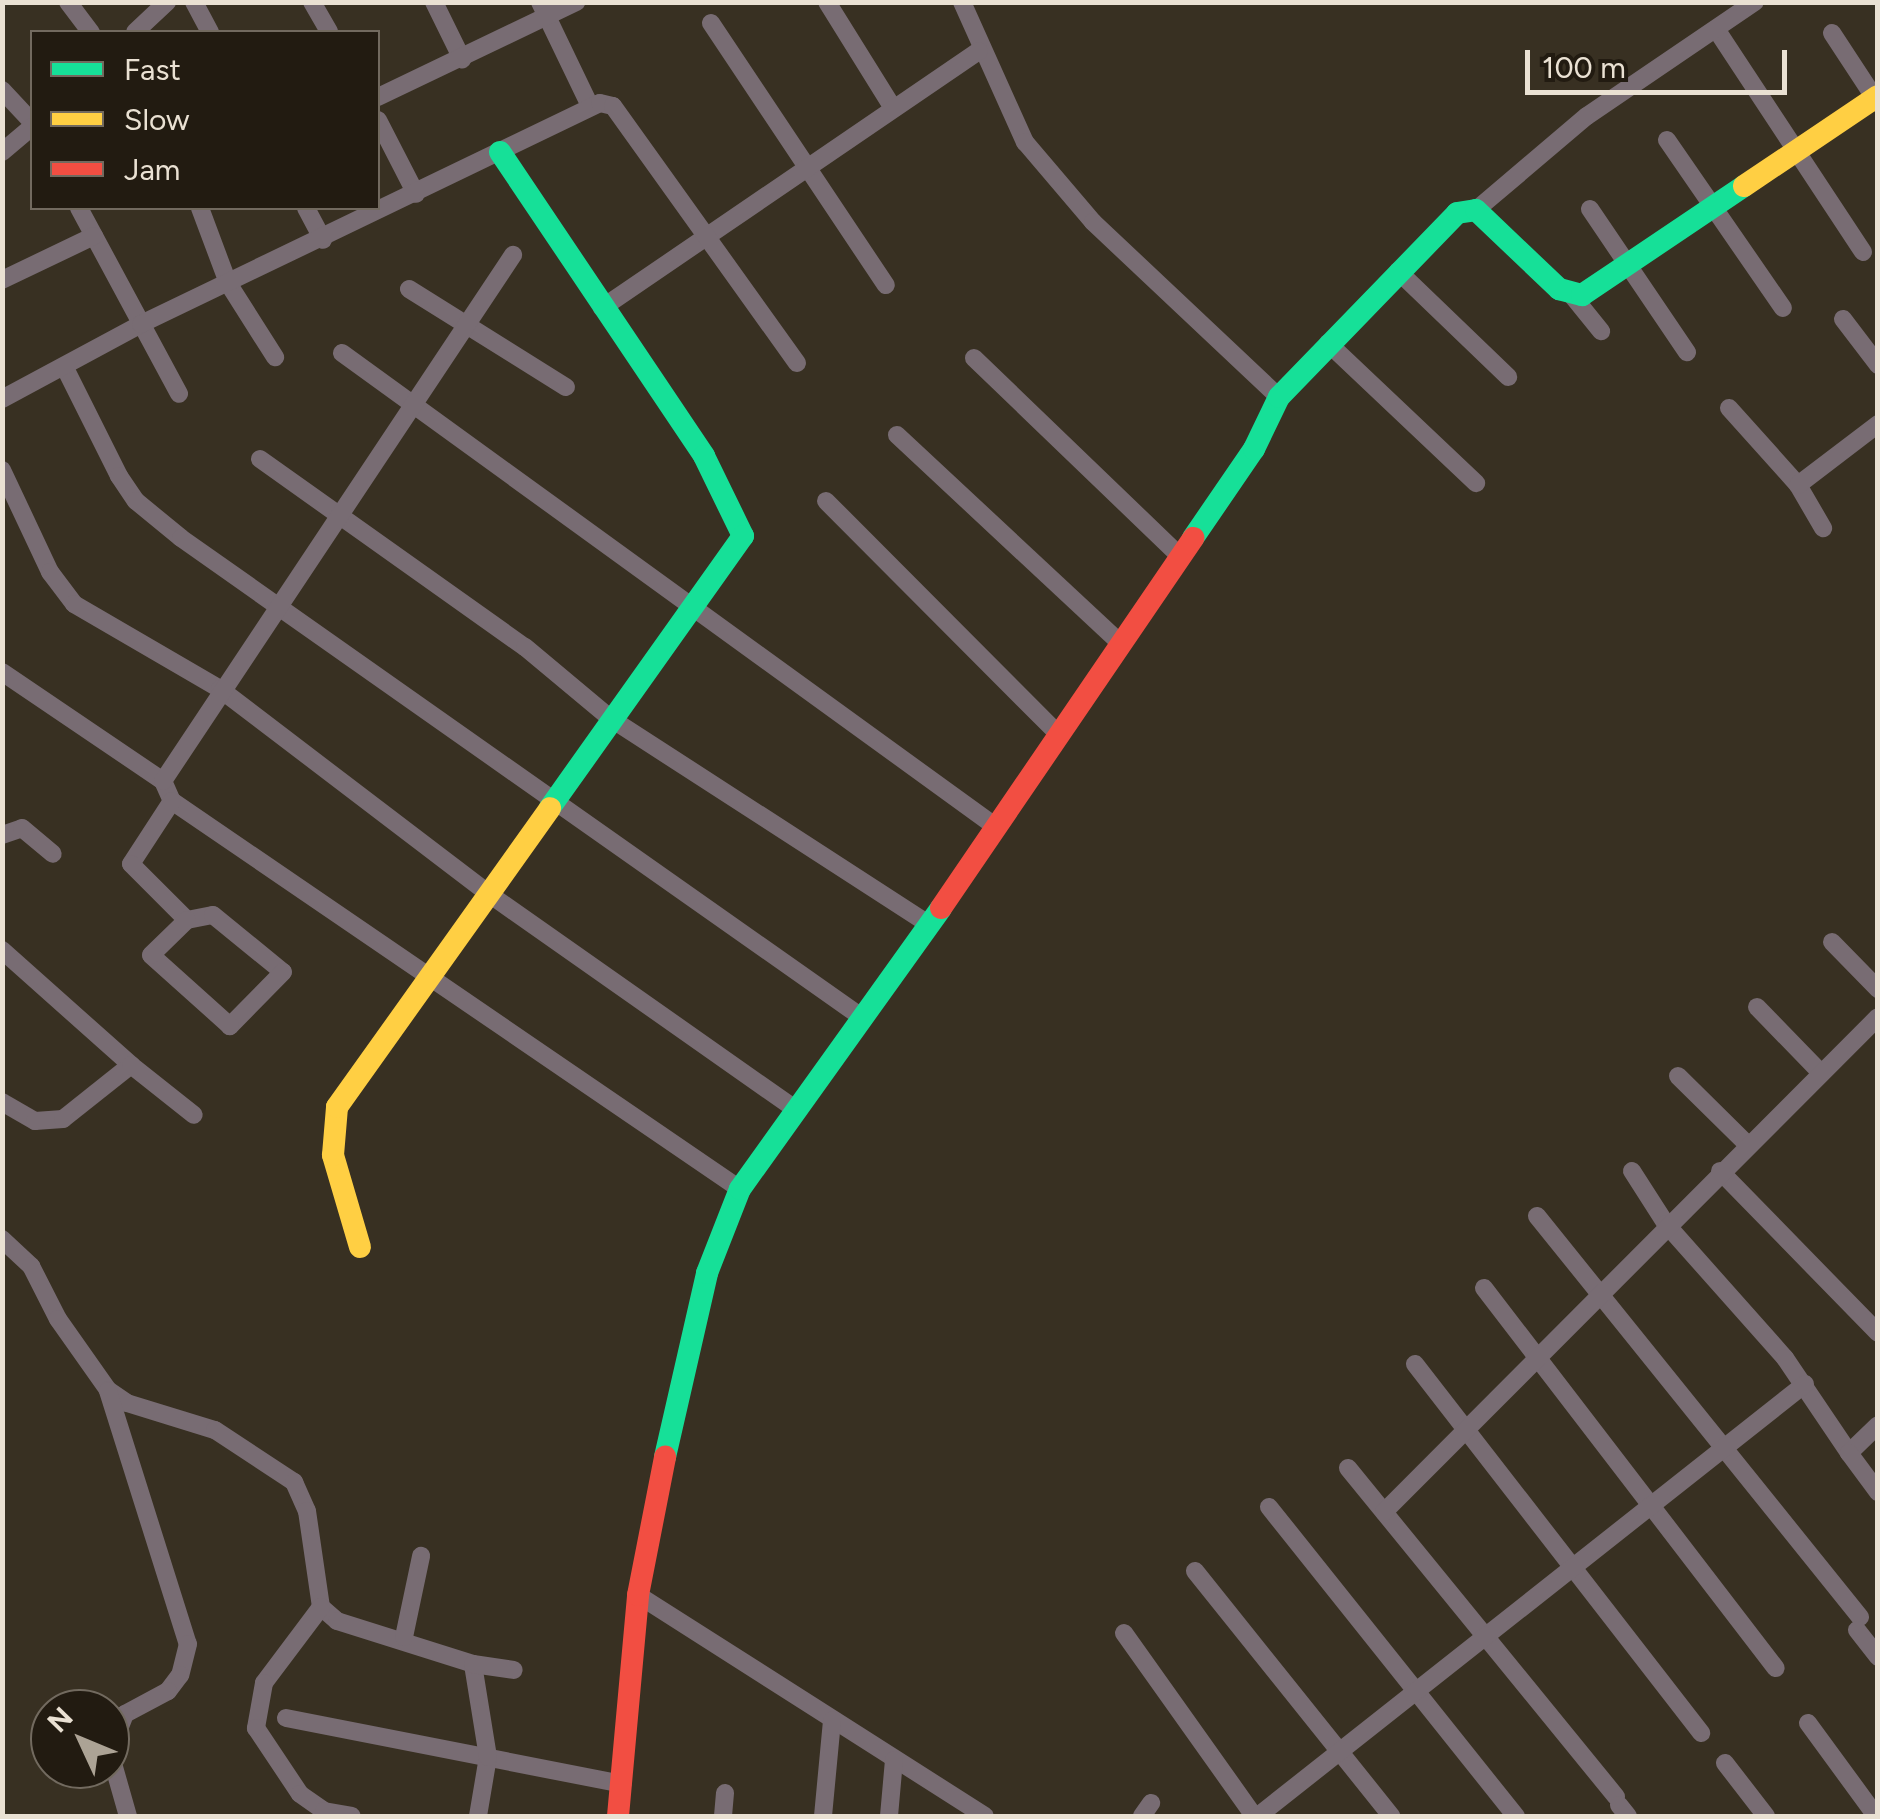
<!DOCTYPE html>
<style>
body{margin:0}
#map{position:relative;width:1880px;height:1819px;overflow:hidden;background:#383022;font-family:Figtree,sans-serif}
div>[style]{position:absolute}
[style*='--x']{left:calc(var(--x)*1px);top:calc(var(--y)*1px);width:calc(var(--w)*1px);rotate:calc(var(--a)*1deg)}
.street>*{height:18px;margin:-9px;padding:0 9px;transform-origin:9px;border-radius:9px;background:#786c73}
.fast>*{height:22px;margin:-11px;padding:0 11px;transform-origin:11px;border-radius:11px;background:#16e098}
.slow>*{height:22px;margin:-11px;padding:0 11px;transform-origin:11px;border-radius:11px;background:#ffcf43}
.jam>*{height:22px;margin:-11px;padding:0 11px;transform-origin:11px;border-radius:11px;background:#f24e42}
span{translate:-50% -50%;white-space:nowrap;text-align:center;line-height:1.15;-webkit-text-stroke:8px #221b11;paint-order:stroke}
.frame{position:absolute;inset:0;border:5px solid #eae1d3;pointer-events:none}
.legend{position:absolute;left:30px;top:30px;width:350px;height:180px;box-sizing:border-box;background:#221b11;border:2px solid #726a5f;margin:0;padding:12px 18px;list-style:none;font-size:30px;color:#eae1d3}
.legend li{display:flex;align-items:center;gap:20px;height:50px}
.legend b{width:50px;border:2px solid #726a5f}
.north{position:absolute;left:30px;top:1689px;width:100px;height:100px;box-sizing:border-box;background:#221b11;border:2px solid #726a5f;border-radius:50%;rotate:314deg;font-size:28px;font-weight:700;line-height:40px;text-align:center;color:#eae1d3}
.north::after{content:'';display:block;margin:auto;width:35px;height:45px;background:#aca395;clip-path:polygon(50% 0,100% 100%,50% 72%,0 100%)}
.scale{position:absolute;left:1525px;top:50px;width:262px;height:45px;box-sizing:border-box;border:5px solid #eae1d3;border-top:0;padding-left:12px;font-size:30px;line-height:35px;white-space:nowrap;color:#eae1d3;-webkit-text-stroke:8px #221b11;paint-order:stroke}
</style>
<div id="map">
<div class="street">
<i style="--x:68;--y:2;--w:38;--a:53"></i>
<i style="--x:194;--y:2;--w:34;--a:62"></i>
<i style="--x:312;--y:2;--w:34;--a:60"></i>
<i style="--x:434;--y:2;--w:64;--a:63.8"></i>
<i style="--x:540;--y:2;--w:113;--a:64.3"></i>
<i style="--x:827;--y:2;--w:125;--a:58.1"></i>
<i style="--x:962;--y:2;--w:154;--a:65.8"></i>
<i style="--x:1025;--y:142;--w:105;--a:49.6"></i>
<i style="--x:1093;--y:222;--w:255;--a:43.3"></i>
<i style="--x:711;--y:23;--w:315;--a:56.3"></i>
<i style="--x:1716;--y:29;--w:267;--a:56.6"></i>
<i style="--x:135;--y:32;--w:44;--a:-43.2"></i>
<i style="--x:1832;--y:33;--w:84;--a:56.7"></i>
<i style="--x:2;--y:90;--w:44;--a:46.8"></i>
<i style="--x:378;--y:97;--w:220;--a:-25.6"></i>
<i style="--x:378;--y:120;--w:83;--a:62.8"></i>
<i style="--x:1667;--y:140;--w:204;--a:55.4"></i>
<i style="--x:2;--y:152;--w:39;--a:-40"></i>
<i style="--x:79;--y:208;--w:211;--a:61.7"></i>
<i style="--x:200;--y:208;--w:80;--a:69.5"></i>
<i style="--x:228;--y:283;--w:88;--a:57.6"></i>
<i style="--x:306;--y:208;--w:36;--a:62"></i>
<i style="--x:1590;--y:209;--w:173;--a:55.9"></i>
<i style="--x:1476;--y:210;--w:145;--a:-40.3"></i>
<i style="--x:1587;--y:116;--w:203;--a:-34.2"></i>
<i style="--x:1398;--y:271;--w:153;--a:43.9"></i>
<i style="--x:2;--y:280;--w:102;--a:-25.6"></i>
<i style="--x:409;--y:289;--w:185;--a:32"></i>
<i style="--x:1571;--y:294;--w:48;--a:51"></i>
<i style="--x:602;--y:308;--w:456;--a:-34.3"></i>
<i style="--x:1843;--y:319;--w:58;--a:52.7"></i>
<i style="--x:1328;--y:343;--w:204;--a:43.4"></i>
<i style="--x:342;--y:353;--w:808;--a:35.93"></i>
<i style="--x:974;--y:358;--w:287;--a:43.9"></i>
<i style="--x:65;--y:368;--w:121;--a:63.4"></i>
<i style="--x:119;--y:476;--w:30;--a:56"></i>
<i style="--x:136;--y:501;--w:58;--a:39.4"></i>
<i style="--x:181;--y:538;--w:835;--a:35.15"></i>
<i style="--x:2;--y:399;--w:158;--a:-28.3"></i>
<i style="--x:141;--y:324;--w:509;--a:-25.71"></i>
<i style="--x:600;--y:103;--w:13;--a:13"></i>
<i style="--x:613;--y:106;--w:316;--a:54.4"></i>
<i style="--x:1729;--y:408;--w:103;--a:48.1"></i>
<i style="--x:1798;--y:485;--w:50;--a:59.8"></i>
<i style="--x:897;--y:435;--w:306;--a:43"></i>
<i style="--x:260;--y:459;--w:325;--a:35.4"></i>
<i style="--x:525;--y:647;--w:111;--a:39.9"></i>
<i style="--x:610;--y:718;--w:381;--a:32.9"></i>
<i style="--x:2;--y:470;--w:113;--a:64.8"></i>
<i style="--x:50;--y:572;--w:40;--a:53"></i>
<i style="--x:74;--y:604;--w:169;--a:30.2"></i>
<i style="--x:220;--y:689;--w:342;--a:37.3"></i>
<i style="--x:492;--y:896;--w:373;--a:35.1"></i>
<i style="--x:1798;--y:485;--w:101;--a:-37.3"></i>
<i style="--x:826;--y:501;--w:330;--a:45.1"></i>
<i style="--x:2;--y:672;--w:194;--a:34.1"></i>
<i style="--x:163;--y:781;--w:22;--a:66"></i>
<i style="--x:172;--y:801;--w:688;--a:34.34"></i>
<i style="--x:163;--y:781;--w:632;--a:-56.36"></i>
<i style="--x:172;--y:801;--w:75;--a:123.1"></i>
<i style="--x:131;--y:864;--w:79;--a:45"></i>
<i style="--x:187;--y:920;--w:26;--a:-11"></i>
<i style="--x:213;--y:915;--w:90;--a:39.2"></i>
<i style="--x:283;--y:972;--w:76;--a:134.5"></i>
<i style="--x:230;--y:1026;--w:106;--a:-138.1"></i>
<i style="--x:151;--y:955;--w:50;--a:-44.2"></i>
<i style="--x:2;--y:835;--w:21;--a:-19"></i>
<i style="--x:22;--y:828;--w:40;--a:40"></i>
<i style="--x:1832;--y:942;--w:66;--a:45.6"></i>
<i style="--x:2;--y:950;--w:173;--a:41.7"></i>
<i style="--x:1757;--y:1007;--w:91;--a:45.9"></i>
<i style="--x:1678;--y:1076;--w:97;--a:44.6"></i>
<i style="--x:2;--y:1102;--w:38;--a:30"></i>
<i style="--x:35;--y:1121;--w:28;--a:-4"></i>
<i style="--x:63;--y:1119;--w:87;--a:-38.5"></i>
<i style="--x:131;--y:1065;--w:80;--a:38.4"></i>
<i style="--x:1632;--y:1171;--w:63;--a:57.3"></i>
<i style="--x:1666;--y:1224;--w:179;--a:48.4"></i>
<i style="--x:1785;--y:1358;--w:115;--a:56"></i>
<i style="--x:1849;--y:1453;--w:40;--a:-44"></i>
<i style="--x:1720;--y:1171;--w:226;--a:45.7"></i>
<i style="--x:1537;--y:1216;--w:515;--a:51.15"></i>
<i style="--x:2;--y:1239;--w:40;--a:43"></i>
<i style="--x:31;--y:1266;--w:59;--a:63"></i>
<i style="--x:58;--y:1319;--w:87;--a:54.8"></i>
<i style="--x:108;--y:1390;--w:23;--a:34"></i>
<i style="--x:127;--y:1403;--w:92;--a:17.1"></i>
<i style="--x:215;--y:1430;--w:95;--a:33.4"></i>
<i style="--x:294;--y:1482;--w:32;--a:66"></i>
<i style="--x:307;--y:1511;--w:97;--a:81.7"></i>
<i style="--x:321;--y:1607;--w:21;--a:41"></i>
<i style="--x:337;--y:1621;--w:143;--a:17.5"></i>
<i style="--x:1484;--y:1288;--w:479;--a:52.5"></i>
<i style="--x:1415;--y:1364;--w:467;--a:52.2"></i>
<i style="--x:108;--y:1391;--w:265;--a:72.5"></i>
<i style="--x:188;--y:1644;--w:32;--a:104"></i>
<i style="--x:180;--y:1675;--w:20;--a:127"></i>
<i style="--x:168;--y:1691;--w:49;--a:151.9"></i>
<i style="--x:125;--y:1714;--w:41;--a:111.5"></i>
<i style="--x:1849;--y:1453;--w:49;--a:53.4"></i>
<i style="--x:1348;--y:1468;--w:424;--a:50.8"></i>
<i style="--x:1269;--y:1507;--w:396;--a:51.4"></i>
<i style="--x:1384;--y:1512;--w:699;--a:-45.06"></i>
<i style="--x:1195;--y:1571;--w:314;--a:51.3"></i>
<i style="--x:638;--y:1595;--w:411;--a:32.5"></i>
<i style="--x:321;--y:1607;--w:95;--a:126.9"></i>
<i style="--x:264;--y:1683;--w:46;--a:100.1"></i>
<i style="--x:256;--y:1728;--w:79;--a:56.3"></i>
<i style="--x:300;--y:1794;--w:29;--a:35"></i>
<i style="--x:324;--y:1811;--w:28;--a:10"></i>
<i style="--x:1857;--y:1630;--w:34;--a:52"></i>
<i style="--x:1124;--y:1633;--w:224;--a:54.6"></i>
<i style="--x:404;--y:1637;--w:83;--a:-78.1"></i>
<i style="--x:286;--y:1718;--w:343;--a:11.1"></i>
<i style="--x:1808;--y:1723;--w:115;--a:53.8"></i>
<i style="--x:110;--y:1753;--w:66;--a:74.1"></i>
<i style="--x:1725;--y:1763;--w:67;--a:52.3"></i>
<i style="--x:1619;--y:1805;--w:14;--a:51"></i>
<i style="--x:478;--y:1816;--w:60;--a:-80.4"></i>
<i style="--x:488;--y:1757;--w:94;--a:-99.2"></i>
<i style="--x:473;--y:1664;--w:41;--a:8.3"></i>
<i style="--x:723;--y:1816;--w:23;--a:-85"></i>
<i style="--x:823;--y:1816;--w:96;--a:-84.6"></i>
<i style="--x:889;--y:1816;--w:56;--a:-84.9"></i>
<i style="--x:1142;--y:1816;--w:16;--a:-55"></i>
<i style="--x:1258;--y:1816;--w:697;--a:-38.3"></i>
</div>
<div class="fast">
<i style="--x:500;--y:152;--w:366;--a:56.1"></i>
<i style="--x:704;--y:456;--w:89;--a:64"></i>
<i style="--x:743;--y:536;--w:334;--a:125.4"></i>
<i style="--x:1193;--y:538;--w:108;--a:-55.6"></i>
<i style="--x:1254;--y:449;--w:58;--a:-64.3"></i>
<i style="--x:1279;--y:397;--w:256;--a:-45.9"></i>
<i style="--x:1457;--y:213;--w:19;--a:-9"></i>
<i style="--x:1476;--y:210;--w:115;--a:43.6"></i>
<i style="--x:1559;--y:289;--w:24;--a:15"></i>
<i style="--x:1582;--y:295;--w:195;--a:-33.9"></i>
<i style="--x:665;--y:1457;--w:189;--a:-77.1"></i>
<i style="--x:707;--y:1273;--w:90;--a:-68.6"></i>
<i style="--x:740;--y:1189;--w:345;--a:-54.4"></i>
</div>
<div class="slow">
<i style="--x:1744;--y:186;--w:161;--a:-33.9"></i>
<i style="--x:360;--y:1247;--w:96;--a:-106.4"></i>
<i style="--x:333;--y:1155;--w:48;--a:-85.2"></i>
<i style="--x:337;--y:1107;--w:367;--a:-54.5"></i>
</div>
<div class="jam">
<i style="--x:941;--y:908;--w:448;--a:-55.7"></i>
<i style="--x:618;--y:1816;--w:222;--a:-84.8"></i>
<i style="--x:638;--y:1595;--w:141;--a:-78.9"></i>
</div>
<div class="frame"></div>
<ul class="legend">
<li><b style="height:12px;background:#16e098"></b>Fast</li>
<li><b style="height:12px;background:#ffcf43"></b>Slow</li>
<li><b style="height:12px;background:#f24e42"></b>Jam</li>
</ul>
<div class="north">N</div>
<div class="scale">100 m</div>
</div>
